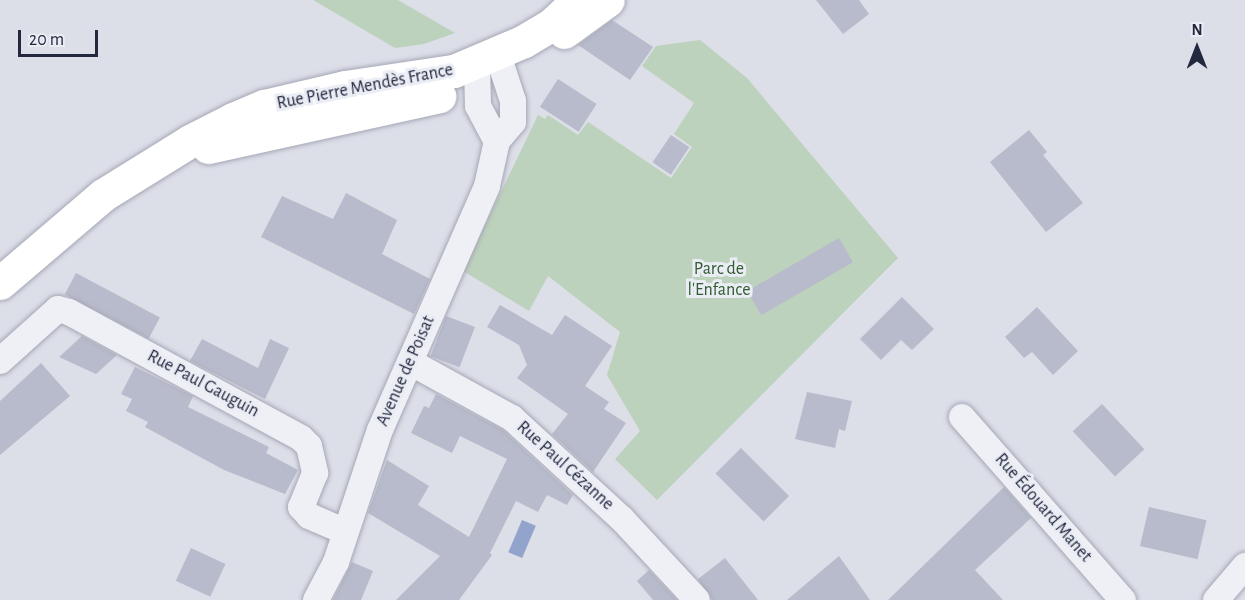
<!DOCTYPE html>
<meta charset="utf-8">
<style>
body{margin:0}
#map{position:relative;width:1245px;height:600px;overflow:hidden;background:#dcdee8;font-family:"Alegreya Sans",sans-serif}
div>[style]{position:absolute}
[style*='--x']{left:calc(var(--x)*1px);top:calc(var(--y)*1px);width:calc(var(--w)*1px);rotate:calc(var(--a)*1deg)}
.green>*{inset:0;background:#bdd2bc}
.water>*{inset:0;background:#92a3cc;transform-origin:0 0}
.building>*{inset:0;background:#b8bbcb;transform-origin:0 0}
.roads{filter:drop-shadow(0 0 2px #a5a7b5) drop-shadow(0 0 2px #a5a7b5)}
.street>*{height:26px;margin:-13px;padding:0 13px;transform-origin:13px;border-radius:13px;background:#eff0f6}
.secondary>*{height:33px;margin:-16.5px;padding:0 16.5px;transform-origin:16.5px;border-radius:16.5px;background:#fff}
span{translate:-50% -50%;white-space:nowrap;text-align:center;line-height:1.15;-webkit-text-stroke:6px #ebedf5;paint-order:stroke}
.street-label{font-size:18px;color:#24283f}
.park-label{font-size:18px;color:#305c31}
.north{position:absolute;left:1167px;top:18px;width:60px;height:60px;-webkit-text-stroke:4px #ebedf5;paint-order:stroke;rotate:0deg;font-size:16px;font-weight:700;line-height:24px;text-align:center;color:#24283f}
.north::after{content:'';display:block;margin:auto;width:21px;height:27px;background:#24283f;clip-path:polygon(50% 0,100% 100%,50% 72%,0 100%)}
.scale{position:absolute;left:18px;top:30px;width:80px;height:27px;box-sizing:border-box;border:3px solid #24283f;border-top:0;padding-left:8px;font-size:18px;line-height:21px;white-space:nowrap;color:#24283f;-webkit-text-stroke:4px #ebedf5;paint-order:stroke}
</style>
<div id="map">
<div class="green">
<i style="clip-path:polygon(313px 0,398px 0,455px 33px,424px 44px,395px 48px)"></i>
<i style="clip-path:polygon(700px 40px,747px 78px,898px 258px,657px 500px,615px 459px,640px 431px,607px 375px,620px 332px,548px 276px,529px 311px,463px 271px,538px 115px,545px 119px,548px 115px,578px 135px,588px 122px,671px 178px,692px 147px,674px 134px,694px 103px,642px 66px,656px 46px)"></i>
</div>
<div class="water">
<i style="left:522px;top:520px;width:15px;height:35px;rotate:23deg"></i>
</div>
<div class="building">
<i style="clip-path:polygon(816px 0,859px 0,869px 14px,843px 34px)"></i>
<i style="clip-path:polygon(612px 20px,653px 47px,630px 80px,578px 45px)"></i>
<i style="left:558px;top:79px;width:46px;height:33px;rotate:33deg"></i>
<i style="clip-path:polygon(1029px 130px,1047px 152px,1043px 155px,1083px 203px,1046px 232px,990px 162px)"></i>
<i style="left:671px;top:135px;width:22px;height:33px;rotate:34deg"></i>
<i style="clip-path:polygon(346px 193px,397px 220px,382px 254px,430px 279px,414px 314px,261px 237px,282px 196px,333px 219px)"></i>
<i style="left:839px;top:238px;width:28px;height:106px;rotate:60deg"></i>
<i style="left:76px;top:273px;width:95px;height:24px;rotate:28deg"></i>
<i style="clip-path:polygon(902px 297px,934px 329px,912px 350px,901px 340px,881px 360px,860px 339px)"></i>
<i style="clip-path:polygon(500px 305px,552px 335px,565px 315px,612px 346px,585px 386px,609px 402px,604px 409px,626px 423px,593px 472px,552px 434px,568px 414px,517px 378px,527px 365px,519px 345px,487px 327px)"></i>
<i style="clip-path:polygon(1037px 307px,1078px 351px,1053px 375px,1032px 352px,1024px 358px,1005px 337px)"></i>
<i style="left:446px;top:316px;width:31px;height:43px;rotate:21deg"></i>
<i style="clip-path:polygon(82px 336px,117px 355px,96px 374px,59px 357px)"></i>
<i style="clip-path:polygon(202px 339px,258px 368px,270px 339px,289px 348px,265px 399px,190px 361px)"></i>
<i style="clip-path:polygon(41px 363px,70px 396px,0 455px,0 401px)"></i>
<i style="clip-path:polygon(135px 367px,193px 396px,188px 407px,269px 447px,266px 453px,298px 470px,285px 494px,224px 470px,145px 427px,148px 422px,126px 411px,132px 399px,121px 394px)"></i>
<i style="clip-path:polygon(807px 392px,852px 401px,845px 431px,839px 429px,835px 448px,795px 439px)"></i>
<i style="clip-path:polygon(436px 394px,503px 430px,573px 495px,567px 505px,547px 495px,538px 512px,516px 501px,490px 553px,492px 555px,459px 600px,396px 600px,440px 556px,368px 513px,387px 460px,429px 486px,418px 505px,469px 537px,507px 459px,460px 436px,452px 453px,411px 433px,424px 406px,429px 408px)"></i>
<i style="left:1102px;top:404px;width:62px;height:40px;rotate:47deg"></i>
<i style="left:741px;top:448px;width:68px;height:36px;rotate:45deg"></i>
<i style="clip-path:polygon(1004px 487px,1031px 518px,975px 570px,1003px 600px,888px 600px)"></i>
<i style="left:1149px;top:507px;width:59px;height:40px;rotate:13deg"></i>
<i style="left:191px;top:548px;width:38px;height:36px;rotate:25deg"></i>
<i style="clip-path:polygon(839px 556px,870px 600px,787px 600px)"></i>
<i style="clip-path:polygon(725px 558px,758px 600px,712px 600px,698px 579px)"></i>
<i style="clip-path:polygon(352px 562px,373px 571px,361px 600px,333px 600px)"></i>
<i style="clip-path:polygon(649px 570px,677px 600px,653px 600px,637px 581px)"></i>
</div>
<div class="roads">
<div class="street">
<i style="--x:477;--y:63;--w:43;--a:88.7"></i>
<i style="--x:478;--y:106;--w:40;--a:62"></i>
<i style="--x:0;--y:361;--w:78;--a:-41.9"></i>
<i style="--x:58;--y:309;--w:11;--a:15"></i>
<i style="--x:69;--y:312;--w:264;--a:28.5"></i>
<i style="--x:301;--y:438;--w:11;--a:45"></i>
<i style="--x:309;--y:446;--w:28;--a:77"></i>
<i style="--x:315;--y:473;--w:37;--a:112"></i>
<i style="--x:301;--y:507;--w:12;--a:48"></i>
<i style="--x:309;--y:516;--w:40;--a:23.4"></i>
<i style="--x:410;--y:362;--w:116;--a:28.8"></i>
<i style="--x:512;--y:418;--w:149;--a:42.6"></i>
<i style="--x:622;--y:519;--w:110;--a:47.2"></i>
<i style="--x:962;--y:417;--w:244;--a:48.7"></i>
<i style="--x:316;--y:600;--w:43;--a:-62.2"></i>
<i style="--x:336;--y:562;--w:139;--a:-71.6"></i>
<i style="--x:380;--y:430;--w:266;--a:-66.3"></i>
<i style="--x:487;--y:186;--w:46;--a:-77.5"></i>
<i style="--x:497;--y:141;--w:25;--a:-50"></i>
<i style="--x:513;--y:122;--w:21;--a:-90"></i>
<i style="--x:513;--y:101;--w:48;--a:-108.1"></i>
<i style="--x:1216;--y:600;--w:45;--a:-49.5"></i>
</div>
<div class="secondary">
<i style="--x:564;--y:32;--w:54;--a:-36"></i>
<i style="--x:208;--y:147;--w:237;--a:-12.4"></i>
<i style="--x:0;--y:283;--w:135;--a:-40.5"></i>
<i style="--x:103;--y:195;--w:102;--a:-31.8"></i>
<i style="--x:190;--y:141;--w:48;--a:-27.1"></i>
<i style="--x:233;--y:119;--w:34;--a:-23"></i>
<i style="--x:264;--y:106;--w:83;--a:-13.2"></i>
<i style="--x:345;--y:87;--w:110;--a:-8.4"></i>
<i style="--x:454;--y:71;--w:76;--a:-23.2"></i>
<i style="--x:524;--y:41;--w:31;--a:-31"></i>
<i style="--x:551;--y:25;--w:37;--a:-43"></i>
</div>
</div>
<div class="street-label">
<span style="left:365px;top:87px;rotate:-11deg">Rue Pierre Mendès France</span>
<span style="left:406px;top:371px;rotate:-66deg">Avenue de Poisat</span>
<span style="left:203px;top:384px;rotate:28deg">Rue Paul Gauguin</span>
<span style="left:565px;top:466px;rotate:42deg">Rue Paul Cézanne</span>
<span style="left:1043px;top:508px;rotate:49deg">Rue Édouard Manet</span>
</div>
<div class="park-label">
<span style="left:719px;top:280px">Parc de<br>l'Enfance</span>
</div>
<div class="north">N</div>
<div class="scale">20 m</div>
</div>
